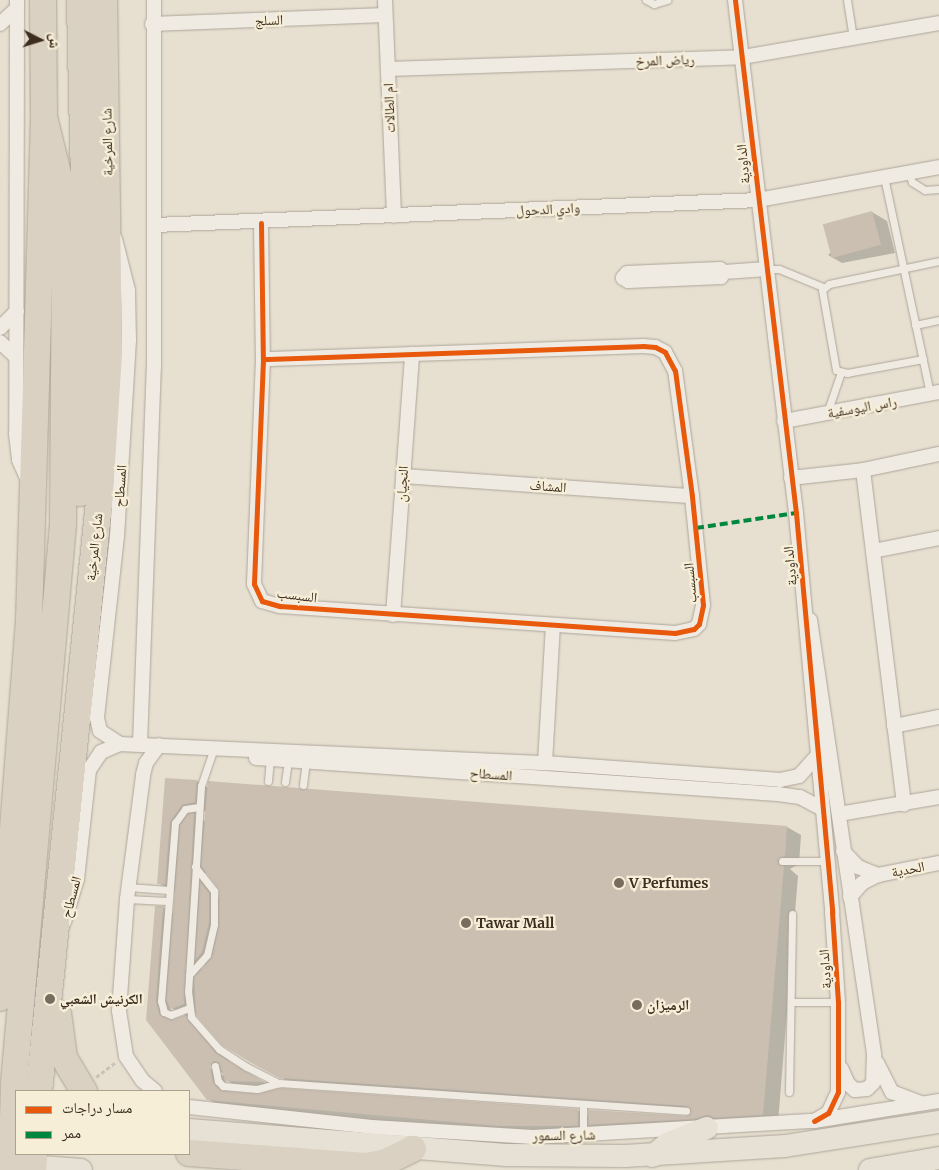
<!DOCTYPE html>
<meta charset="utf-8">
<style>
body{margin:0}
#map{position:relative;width:939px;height:1170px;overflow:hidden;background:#e7e0d1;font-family:Merriweather,"Noto Naskh Arabic",serif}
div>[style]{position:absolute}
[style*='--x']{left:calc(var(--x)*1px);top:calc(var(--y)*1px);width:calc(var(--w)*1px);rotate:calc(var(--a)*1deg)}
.shadow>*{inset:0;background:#0003}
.building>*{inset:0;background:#cbbfb2;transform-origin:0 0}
.path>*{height:2.5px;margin-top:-1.25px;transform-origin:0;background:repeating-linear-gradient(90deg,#c8c2b9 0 4px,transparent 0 6.5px)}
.roads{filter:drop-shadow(0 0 1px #ada599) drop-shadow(0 0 1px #ada599)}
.lane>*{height:7px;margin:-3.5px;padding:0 3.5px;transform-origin:3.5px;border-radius:3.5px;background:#efebe3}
.street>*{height:14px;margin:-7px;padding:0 7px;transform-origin:7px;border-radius:7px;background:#efebe3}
.primary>*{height:22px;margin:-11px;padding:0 11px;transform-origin:11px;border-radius:11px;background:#e6e1d4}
.highway>*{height:26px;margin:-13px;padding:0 13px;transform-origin:13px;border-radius:13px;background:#dad1c2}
.quiet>*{height:4px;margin-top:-2px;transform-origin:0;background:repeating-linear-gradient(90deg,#00873e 0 8px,transparent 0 12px)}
.cycleway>*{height:5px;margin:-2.5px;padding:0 2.5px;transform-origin:2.5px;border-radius:2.5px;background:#e8590c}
.dots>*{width:14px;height:14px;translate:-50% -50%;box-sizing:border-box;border:2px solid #f7eed8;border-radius:50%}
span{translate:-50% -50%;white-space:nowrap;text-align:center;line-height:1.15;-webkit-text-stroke:4.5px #f7eed8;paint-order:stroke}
.street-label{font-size:14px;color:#3d2e20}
.poi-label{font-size:14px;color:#3d2e20;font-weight:700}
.left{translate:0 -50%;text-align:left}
.legend{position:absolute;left:15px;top:1090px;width:175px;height:65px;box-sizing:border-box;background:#f7eed8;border:1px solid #ada18e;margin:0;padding:6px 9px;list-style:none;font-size:15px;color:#3d2e20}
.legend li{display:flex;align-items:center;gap:10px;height:25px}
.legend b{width:25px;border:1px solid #ada18e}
.north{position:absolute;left:15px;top:15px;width:50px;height:50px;-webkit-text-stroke:4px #f7eed8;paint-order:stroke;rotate:95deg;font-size:14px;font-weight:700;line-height:20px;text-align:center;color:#3d2e20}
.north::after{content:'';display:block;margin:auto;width:18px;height:22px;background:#3d2e20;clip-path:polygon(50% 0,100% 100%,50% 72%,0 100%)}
</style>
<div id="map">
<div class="shadow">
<i style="clip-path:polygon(872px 212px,887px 221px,895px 253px,842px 263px,828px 255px)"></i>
<i style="clip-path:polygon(evenodd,166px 779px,197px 781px,209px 788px,787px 827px,801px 835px,799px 864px,790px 869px,798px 876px,778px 1123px,604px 1133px,592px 1126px,592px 1133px,514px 1134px,223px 1108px,208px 1099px,148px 1020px,163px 907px,174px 914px,176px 892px,158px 883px,166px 779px,207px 811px,206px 822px,195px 815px,197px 813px,207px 811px,166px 779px,206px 870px,220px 890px,220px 899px,205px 886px,206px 870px,166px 779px,201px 962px,206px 965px,201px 972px,201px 962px,166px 779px,170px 1007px,186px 1016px,173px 1021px,170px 1007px,166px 779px,197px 1013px,223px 1044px,296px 1086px,691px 1113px,686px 1118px,590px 1117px,577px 1110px,227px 1092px,225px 1079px,241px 1089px,275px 1089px,231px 1063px,200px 1025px,186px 1017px,197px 1013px,166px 779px,205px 1062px,224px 1074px,224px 1076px,204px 1065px,205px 1062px)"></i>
</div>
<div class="building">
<i style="left:872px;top:211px;width:35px;height:51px;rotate:75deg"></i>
<i style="clip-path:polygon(165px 778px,197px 780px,195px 802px,182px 805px,170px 822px,165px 884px,157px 884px)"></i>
<i style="clip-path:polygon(208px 781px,787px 826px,785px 856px,777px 861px,784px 866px,763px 1115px,715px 1118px,708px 1115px,694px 1119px,588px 1125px,588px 1110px,686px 1116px,691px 1111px,686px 1106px,280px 1078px,250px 1062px,222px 1045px,196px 1015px,194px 977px,212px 957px,219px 924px,219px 890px,201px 866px)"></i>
<i style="clip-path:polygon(194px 813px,184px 1004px,171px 1009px,166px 1000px,180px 825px,188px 814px)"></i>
<i style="clip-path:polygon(200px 882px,209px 893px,209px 923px,202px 952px,195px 960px)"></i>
<i style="clip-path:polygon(155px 906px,163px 906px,156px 1001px,160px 1015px,172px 1020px,185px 1015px,216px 1053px,264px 1082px,225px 1081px,219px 1063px,214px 1061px,210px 1067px,213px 1082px,220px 1090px,257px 1094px,280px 1088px,578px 1109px,578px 1126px,498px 1126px,207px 1100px,146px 1020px)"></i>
</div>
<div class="path">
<i style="--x:96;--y:1077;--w:25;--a:-37"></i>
</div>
<div class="roads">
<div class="lane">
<i style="--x:646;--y:0;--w:9;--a:27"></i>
<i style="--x:654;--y:4;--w:14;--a:-17"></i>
<i style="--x:847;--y:0;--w:39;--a:81"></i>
<i style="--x:908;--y:172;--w:11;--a:68"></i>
<i style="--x:912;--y:182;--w:15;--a:32"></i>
<i style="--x:925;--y:190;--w:14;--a:-4"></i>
<i style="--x:884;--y:177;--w:222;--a:78"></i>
<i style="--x:767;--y:269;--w:12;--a:0"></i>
<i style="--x:779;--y:269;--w:48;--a:22.2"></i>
<i style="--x:915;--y:325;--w:25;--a:-12"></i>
<i style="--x:923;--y:359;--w:77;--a:169.6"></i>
<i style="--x:847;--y:373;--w:11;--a:-165"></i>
<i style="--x:836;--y:370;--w:81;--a:-99.9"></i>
<i style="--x:822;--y:290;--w:9;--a:-41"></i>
<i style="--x:829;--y:284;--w:112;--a:-11.8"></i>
<i style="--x:827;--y:413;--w:43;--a:-71.1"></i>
<i style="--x:214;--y:748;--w:40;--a:108.9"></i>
<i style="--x:201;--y:786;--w:205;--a:93.6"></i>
<i style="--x:188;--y:991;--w:26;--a:83"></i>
<i style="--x:191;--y:1017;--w:43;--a:48.8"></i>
<i style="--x:219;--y:1049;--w:33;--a:33"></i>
<i style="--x:247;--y:1067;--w:36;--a:27"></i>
<i style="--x:279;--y:1083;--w:408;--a:3.9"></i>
<i style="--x:268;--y:781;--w:22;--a:-85"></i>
<i style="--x:285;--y:782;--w:22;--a:-82"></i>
<i style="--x:303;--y:785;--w:24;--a:-83"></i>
<i style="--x:782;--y:861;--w:45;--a:0"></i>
<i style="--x:128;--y:887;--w:40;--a:4.3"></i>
<i style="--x:127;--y:899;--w:40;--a:2.9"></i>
<i style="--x:189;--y:975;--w:27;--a:-48"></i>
<i style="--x:207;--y:955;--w:32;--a:-77"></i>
<i style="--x:214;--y:924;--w:33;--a:-90"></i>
<i style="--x:214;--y:891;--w:31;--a:-128"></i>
<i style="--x:791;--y:1002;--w:47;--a:0"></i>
<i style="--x:189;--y:1008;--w:19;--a:159"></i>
<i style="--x:171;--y:1015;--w:8;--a:-157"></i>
<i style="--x:164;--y:1012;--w:11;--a:-105"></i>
<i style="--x:161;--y:1001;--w:179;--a:-85.5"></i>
<i style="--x:175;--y:823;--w:17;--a:-54"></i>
<i style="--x:185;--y:809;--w:14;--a:-8"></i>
<i style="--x:215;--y:1066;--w:15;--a:79"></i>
<i style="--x:218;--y:1081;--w:7;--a:45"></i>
<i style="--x:223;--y:1086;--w:34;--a:5"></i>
<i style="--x:257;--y:1089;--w:23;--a:-15"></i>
<i style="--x:789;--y:1092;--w:178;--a:-89"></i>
<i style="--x:583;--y:1135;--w:31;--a:-90"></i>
</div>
<div class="street">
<i style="--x:17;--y:0;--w:434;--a:90.1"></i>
<i style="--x:16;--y:434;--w:26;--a:83"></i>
<i style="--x:19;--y:460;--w:22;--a:66"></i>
<i style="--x:385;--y:0;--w:216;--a:87.6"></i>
<i style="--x:735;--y:0;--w:517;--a:83.22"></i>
<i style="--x:796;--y:513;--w:401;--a:84.8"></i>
<i style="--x:832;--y:912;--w:90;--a:86.2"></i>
<i style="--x:838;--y:1002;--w:90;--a:90"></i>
<i style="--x:838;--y:1092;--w:23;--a:115"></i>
<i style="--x:828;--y:1113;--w:16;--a:150"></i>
<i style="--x:0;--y:24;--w:23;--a:-43"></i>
<i style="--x:152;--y:24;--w:233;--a:-2.2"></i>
<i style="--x:388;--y:69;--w:355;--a:-1.9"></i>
<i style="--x:743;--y:57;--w:199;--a:-9.8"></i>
<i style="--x:261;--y:223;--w:136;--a:89.2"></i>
<i style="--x:263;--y:359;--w:225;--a:92.3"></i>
<i style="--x:254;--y:584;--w:19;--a:65"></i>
<i style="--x:262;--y:601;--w:19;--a:16"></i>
<i style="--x:280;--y:606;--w:396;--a:3.9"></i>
<i style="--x:675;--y:633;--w:19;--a:-12"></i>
<i style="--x:694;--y:629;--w:7;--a:-45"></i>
<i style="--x:699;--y:624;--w:19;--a:-78"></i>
<i style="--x:703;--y:605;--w:110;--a:-95.8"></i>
<i style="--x:692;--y:496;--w:126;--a:-97.7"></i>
<i style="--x:675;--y:371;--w:21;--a:-118"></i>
<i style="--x:665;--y:352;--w:11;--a:-153"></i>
<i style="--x:655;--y:347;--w:12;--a:-175"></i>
<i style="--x:643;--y:346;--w:380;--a:178"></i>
<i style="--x:155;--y:225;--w:604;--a:-2.37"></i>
<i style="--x:758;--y:200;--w:184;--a:-10.3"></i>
<i style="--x:115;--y:239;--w:53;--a:75.7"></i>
<i style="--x:128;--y:290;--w:50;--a:88.9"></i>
<i style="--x:129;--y:340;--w:196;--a:93.5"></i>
<i style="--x:117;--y:536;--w:183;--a:96.3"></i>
<i style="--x:97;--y:718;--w:13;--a:77"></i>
<i style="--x:100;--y:731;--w:24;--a:33"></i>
<i style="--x:720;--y:269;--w:5;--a:37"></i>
<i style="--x:724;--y:272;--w:6;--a:121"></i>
<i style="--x:721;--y:277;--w:93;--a:177.5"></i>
<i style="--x:628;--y:281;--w:6;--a:-149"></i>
<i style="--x:623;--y:278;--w:6;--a:-51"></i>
<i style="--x:627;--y:273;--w:93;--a:-2.5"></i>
<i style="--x:724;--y:272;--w:43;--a:-4"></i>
<i style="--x:0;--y:328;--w:24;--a:-45"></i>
<i style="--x:0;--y:342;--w:22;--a:43"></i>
<i style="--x:784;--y:421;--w:158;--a:-10.6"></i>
<i style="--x:863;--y:470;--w:337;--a:83"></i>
<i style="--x:403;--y:476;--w:290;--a:4"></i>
<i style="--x:791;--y:478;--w:72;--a:-6.3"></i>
<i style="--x:863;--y:470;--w:78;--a:-11.9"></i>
<i style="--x:873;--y:551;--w:67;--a:-11.1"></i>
<i style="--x:393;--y:615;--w:262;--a:-85.8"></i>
<i style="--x:810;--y:620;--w:440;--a:81.6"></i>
<i style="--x:874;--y:1055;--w:28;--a:92"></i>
<i style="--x:873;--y:1083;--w:8;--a:135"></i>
<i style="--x:867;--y:1089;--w:12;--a:175"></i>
<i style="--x:855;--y:1090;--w:9;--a:-139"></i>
<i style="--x:848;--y:1084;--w:17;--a:-114"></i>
<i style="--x:894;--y:726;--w:46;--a:-11.3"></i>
<i style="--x:140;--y:744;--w:377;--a:-87.9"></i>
<i style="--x:154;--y:367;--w:367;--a:-90"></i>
<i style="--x:256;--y:758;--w:523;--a:3.95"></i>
<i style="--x:778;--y:794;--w:22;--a:8"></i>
<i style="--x:800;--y:797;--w:24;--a:28"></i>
<i style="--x:545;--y:763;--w:137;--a:-86.7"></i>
<i style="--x:839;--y:814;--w:101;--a:-9.6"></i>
<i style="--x:843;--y:851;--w:22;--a:47"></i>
<i style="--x:858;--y:867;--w:22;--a:22"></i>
<i style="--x:850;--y:897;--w:18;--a:-49"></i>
<i style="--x:862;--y:883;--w:18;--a:-27"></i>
<i style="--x:878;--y:875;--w:62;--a:-11.1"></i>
<i style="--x:64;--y:922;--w:45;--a:-73.2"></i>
<i style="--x:77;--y:879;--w:110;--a:-83.7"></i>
<i style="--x:89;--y:770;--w:22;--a:-56"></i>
<i style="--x:101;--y:752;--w:21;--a:-23"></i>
<i style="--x:120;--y:744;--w:425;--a:2.6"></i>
<i style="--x:545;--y:763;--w:236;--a:4.1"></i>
<i style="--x:780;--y:780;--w:19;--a:-12"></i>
<i style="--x:799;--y:776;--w:25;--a:-48"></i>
<i style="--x:877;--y:1063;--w:33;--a:63"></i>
<i style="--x:892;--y:1092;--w:30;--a:21"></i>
<i style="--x:155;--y:1091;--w:17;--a:-140"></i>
<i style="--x:142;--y:1080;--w:29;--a:-124"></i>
<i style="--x:126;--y:1056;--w:46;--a:-98.8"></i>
<i style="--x:119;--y:1011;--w:112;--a:-85.9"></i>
<i style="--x:127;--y:899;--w:125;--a:-82.6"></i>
<i style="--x:143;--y:775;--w:12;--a:-76"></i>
<i style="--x:146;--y:763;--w:22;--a:-54"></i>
<i style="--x:189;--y:1107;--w:184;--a:6.2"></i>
<i style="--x:372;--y:1127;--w:161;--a:3.6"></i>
<i style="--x:533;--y:1137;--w:281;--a:-3.3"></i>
<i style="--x:814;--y:1121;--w:127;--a:-9.1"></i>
</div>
<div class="primary">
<i style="--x:189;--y:1130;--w:321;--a:4.5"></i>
<i style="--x:509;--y:1155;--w:116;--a:0.5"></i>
<i style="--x:625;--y:1156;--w:160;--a:-3.6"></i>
<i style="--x:785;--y:1146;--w:156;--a:-8.9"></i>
<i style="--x:653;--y:1156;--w:18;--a:-41"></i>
<i style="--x:667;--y:1144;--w:43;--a:-21.8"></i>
<i style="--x:16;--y:1165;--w:65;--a:4.4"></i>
<i style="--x:870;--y:1170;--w:70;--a:-9.9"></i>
</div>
<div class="highway">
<i style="--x:80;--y:493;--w:226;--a:-88.5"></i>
<i style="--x:86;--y:267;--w:267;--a:-91.3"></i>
<i style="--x:0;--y:998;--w:379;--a:-85.6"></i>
<i style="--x:29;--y:620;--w:503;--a:-88.29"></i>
<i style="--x:44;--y:117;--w:117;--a:-90.5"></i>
<i style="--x:58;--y:1013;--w:45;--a:82.4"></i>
<i style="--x:64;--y:1058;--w:39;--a:59"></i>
<i style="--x:39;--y:1091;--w:601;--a:-84.18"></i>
<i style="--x:100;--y:493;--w:141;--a:-86.3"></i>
<i style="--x:109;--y:352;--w:352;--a:-90.8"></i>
<i style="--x:0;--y:1130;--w:24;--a:66"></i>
<i style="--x:10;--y:1152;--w:18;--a:84"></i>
<i style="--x:16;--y:1134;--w:16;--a:-101"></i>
<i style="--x:13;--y:1118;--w:35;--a:-88"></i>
<i style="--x:14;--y:1083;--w:561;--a:-84.99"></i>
<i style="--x:63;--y:524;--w:294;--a:-89.6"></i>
<i style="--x:65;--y:230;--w:36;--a:-93"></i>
<i style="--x:63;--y:194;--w:79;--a:-103.9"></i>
<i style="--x:189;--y:1153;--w:177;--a:4.2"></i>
<i style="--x:366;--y:1166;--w:20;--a:-11"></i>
<i style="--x:386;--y:1162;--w:30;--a:-26"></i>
<i style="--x:33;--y:1170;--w:16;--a:-86"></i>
</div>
</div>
<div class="quiet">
<i style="--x:696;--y:528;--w:101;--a:-8.5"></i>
</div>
<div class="cycleway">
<i style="--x:735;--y:0;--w:517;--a:83.22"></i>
<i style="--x:796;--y:513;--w:401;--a:84.8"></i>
<i style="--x:832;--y:912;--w:90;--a:86.2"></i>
<i style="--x:838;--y:1002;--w:90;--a:90"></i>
<i style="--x:838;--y:1092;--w:23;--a:115"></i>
<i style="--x:828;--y:1113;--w:16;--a:150"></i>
<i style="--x:261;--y:223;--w:136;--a:89.2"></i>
<i style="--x:263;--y:359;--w:225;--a:92.3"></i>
<i style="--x:254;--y:584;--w:19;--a:65"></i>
<i style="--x:262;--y:601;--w:19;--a:16"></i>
<i style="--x:280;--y:606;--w:396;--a:3.9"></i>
<i style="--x:675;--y:633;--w:19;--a:-12"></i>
<i style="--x:694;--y:629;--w:7;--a:-45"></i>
<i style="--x:699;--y:624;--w:19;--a:-78"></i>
<i style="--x:703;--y:605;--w:110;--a:-95.8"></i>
<i style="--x:692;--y:496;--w:126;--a:-97.7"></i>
<i style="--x:675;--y:371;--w:21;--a:-118"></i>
<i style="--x:665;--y:352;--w:11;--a:-153"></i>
<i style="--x:655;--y:347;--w:12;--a:-175"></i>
<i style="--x:643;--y:346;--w:380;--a:178"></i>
</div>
<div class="dots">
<i style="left:619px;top:883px;background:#786c5e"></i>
<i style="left:466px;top:923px;background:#786c5e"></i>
<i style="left:50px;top:999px;background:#786c5e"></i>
<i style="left:637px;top:1005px;background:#786c5e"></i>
</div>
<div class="street-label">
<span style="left:269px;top:20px;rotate:-2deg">السلج</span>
<span style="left:665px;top:60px;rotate:-2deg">رياض المرخ</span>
<span style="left:389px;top:108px;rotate:-92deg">ام الطالات</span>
<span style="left:107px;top:142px;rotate:-91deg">شارع المرخية</span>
<span style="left:743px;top:164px;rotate:-96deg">الداودية</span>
<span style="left:548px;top:209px;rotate:-3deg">وادي الدحول</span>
<span style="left:862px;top:407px;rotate:-10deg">راس اليوسفية</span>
<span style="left:402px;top:484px;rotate:-86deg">النجيان</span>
<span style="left:120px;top:486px;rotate:-86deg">المسطاح</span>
<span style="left:548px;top:486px;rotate:4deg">المشاف</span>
<span style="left:94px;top:547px;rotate:-84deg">شارع المرخية</span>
<span style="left:790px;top:566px;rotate:-96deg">الداودية</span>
<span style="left:690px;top:583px;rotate:-95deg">السبسب</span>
<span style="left:297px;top:595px;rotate:7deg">السبسب</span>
<span style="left:491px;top:774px;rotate:4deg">المسطاح</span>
<span style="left:908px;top:869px;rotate:-11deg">الحدية</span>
<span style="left:71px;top:897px;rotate:-75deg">المسطاح</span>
<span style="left:825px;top:969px;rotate:-94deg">الداودية</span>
<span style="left:564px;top:1135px;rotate:-1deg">شارع السمور</span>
</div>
<div class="poi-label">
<span class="left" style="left:629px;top:883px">V Perfumes</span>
<span class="left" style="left:476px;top:923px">Tawar Mall</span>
<span class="left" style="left:60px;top:999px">الكرنيش الشعبي</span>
<span class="left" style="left:647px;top:1005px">الرميزان</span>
</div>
<ul class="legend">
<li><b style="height:6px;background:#e8590c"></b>مسار دراجات</li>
<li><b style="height:6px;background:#00873e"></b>ممر</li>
</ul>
<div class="north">ش</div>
</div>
